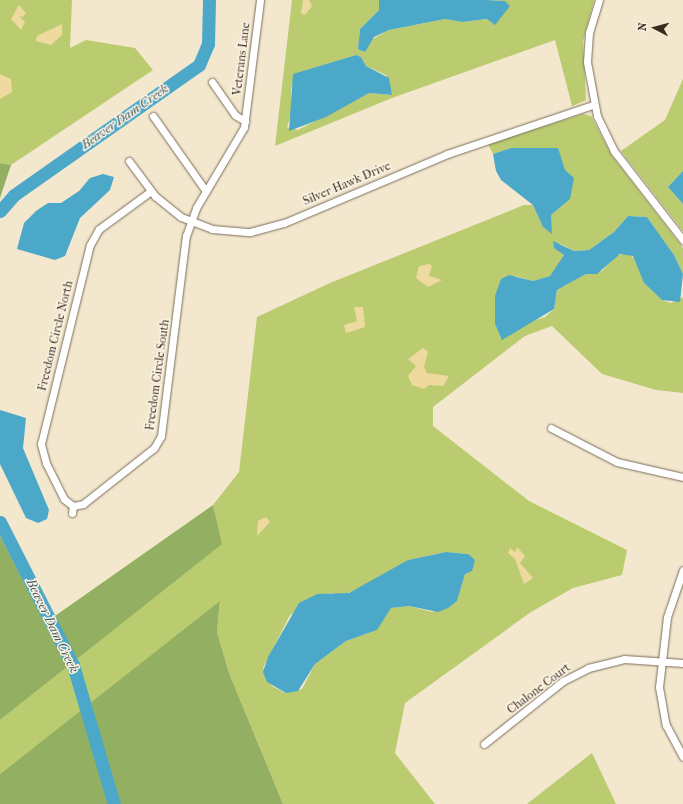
<!DOCTYPE html>
<style>
body{margin:0}
#map{position:relative;width:683px;height:804px;overflow:hidden;background:#f3e8ce;font-family:"IM FELL French Canon",serif}
div>[style]{position:absolute}
[style*='--x']{left:calc(var(--x)*1px);top:calc(var(--y)*1px);width:calc(var(--w)*1px);rotate:calc(var(--a)*1deg)}
.green>*{inset:0;background:#bacc6f}
.forest>*{inset:0;background:#93b062}
.sand>*{inset:0;background:#eeda9e}
.water>*{inset:0;background:#4ba8c9}
.river>*{height:13px;margin:-6.5px;padding:0 6.5px;transform-origin:6.5px;border-radius:6.5px;background:#4ba8c9}
.roads{filter:drop-shadow(0 0 1px #7b6c5c) drop-shadow(0 0 1px #7b6c5c)}
.minor>*{height:7px;margin:-3.5px;padding:0 3.5px;transform-origin:3.5px;border-radius:3.5px;background:#fff}
span{translate:-50% -50%;white-space:nowrap;text-align:center;line-height:1.15;-webkit-text-stroke:3px #fcf5e5;paint-order:stroke}
.street-label{font-size:12px;color:#3b2a1e}
.water-label{font-size:13px;color:#415c62;font-style:italic}
.north{position:absolute;left:635px;top:8px;width:40px;height:40px;-webkit-text-stroke:3px #fcf5e5;paint-order:stroke;rotate:276deg;font-size:11px;font-weight:700;line-height:16px;text-align:center;color:#3b2a1e}
.north::after{content:'';display:block;margin:auto;width:14px;height:18px;background:#3b2a1e;clip-path:polygon(50% 0,100% 100%,50% 72%,0 100%)}
</style>
<div id="map">
<div class="green">
<i style="clip-path:polygon(0 0,72px 0,70px 48px,86px 40px,135px 48px,153px 70px,11px 165px,0 163px)"></i>
<i style="clip-path:polygon(evenodd,292px 0,379px 0,379px 10px,360px 29px,358px 49px,365px 52px,369px 41px,389px 30px,445px 19px,462px 22px,488px 19px,505px 1px,486px 0,594px 0,583px 41px,586px 100px,572px 106px,555px 40px,392px 98px,275px 146px,292px 0,356px 55px,361px 57px,366px 66px,386px 75px,392px 95px,369px 93px,298px 130px,287px 127px,292px 113px,291px 90px,295px 74px,356px 55px)"></i>
<i style="clip-path:polygon(683px 79px,683px 171px,668px 187px,683px 204px,683px 231px,621px 151px,665px 120px)"></i>
<i style="clip-path:polygon(evenodd,583px 114px,591px 116px,612px 156px,683px 248px,683px 274px,674px 255px,647px 217px,628px 216px,614px 232px,589px 250px,574px 251px,561px 244px,554px 248px,563px 252px,564px 258px,550px 276px,533px 281px,516px 276px,495px 324px,502px 339px,524px 324px,545px 317px,554px 309px,557px 290px,586px 274px,602px 271px,616px 256px,627px 253px,637px 260px,644px 283px,662px 300px,671px 303px,683px 297px,683px 393px,656px 390px,602px 374px,552px 326px,525px 336px,433px 407px,433px 426px,529px 501px,627px 550px,622px 575px,573px 588px,531px 612px,405px 703px,395px 753px,435px 804px,283px 804px,229px 673px,217px 632px,220px 602px,0 774px,0 720px,221px 544px,213px 505px,239px 472px,257px 317px,330px 283px,524px 205px,533px 205px,543px 227px,551px 215px,570px 199px,558px 148px,511px 148px,493px 154px,488px 144px,583px 114px,446px 552px,468px 554px,472px 571px,465px 573px,457px 601px,432px 612px,409px 606px,391px 608px,374px 631px,346px 641px,315px 664px,302px 689px,285px 693px,272px 686px,263px 668px,290px 615px,330px 593px,342px 595px,364px 587px,408px 560px,446px 552px)"></i>
<i style="clip-path:polygon(592px 753px,616px 804px,527px 804px)"></i>
</div>
<div class="forest">
<i style="clip-path:polygon(0 163px,11px 165px,0 198px)"></i>
<i style="clip-path:polygon(213px 505px,222px 544px,0 720px,0 536px,45px 623px)"></i>
<i style="clip-path:polygon(220px 601px,217px 632px,229px 673px,283px 804px,0 804px,0 774px)"></i>
</div>
<div class="sand">
<i style="clip-path:polygon(303px 0,309px 0,312px 6px,305px 15px,301px 13px)"></i>
<i style="clip-path:polygon(19px 5px,26px 13px,23px 17px,19px 16px,25px 22px,21px 30px,11px 19px)"></i>
<i style="clip-path:polygon(62px 24px,62px 35px,51px 45px,36px 41px,37px 36px)"></i>
<i style="clip-path:polygon(0 74px,11px 79px,12px 92px,0 99px)"></i>
<i style="clip-path:polygon(429px 264px,432px 266px,429px 276px,442px 280px,428px 287px,416px 278px,419px 266px)"></i>
<i style="clip-path:polygon(354px 307px,363px 307px,365px 327px,346px 333px,344px 325px,357px 321px)"></i>
<i style="clip-path:polygon(423px 348px,428px 352px,424px 367px,427px 373px,449px 376px,443px 386px,429px 385px,424px 389px,412px 385px,408px 376px,416px 366px,408px 359px)"></i>
<i style="clip-path:polygon(266px 517px,270px 522px,257px 536px,258px 521px)"></i>
<i style="clip-path:polygon(517px 547px,525px 556px,520px 563px,533px 578px,524px 584px,515px 559px,508px 553px,510px 548px,515px 552px)"></i>
</div>
<div class="water">
<i style="clip-path:polygon(379px 0,486px 0,505px 1px,510px 6px,495px 25px,487px 19px,462px 22px,445px 19px,389px 30px,374px 37px,365px 52px,362px 51px,358px 49px,360px 29px,379px 10px)"></i>
<i style="clip-path:polygon(356px 55px,361px 57px,366px 66px,389px 78px,392px 95px,369px 93px,326px 117px,289px 131px,293px 74px)"></i>
<i style="clip-path:polygon(511px 148px,558px 148px,565px 170px,574px 178px,570px 199px,551px 215px,552px 234px,543px 227px,533px 205px,501px 180px,496px 171px,493px 154px)"></i>
<i style="clip-path:polygon(683px 171px,683px 204px,668px 187px)"></i>
<i style="clip-path:polygon(103px 174px,114px 177px,110px 190px,80px 218px,65px 256px,55px 260px,17px 249px,24px 223px,36px 211px,48px 203px,61px 203px,79px 191px,90px 178px)"></i>
<i style="clip-path:polygon(628px 216px,647px 217px,674px 255px,683px 274px,680px 302px,662px 300px,644px 283px,633px 256px,620px 254px,597px 274px,586px 274px,557px 290px,554px 309px,502px 340px,495px 324px,495px 296px,501px 279px,509px 275px,533px 281px,550px 276px,564px 255px,554px 248px,553px 241px,574px 251px,589px 250px,614px 232px)"></i>
<i style="clip-path:polygon(0 410px,26px 418px,23px 448px,49px 510px,47px 519px,38px 523px,26px 518px,0 464px)"></i>
<i style="clip-path:polygon(446px 552px,468px 554px,475px 560px,472px 571px,465px 574px,457px 601px,448px 608px,438px 612px,409px 606px,391px 608px,377px 630px,346px 641px,315px 664px,298px 691px,286px 693px,267px 682px,263px 672px,268px 657px,299px 603px,317px 594px,349px 593px,408px 560px)"></i>
</div>
<div class="river">
<i style="--x:0;--y:211;--w:21;--a:-49"></i>
<i style="--x:14;--y:195;--w:226;--a:-35.1"></i>
<i style="--x:199;--y:65;--w:23;--a:-67"></i>
<i style="--x:208;--y:44;--w:44;--a:-88.7"></i>
<i style="--x:0;--y:522;--w:161;--a:63"></i>
<i style="--x:73;--y:665;--w:145;--a:73.6"></i>
</div>
<div class="roads">
<div class="minor">
<i style="--x:599;--y:0;--w:34;--a:107"></i>
<i style="--x:589;--y:33;--w:29;--a:94"></i>
<i style="--x:587;--y:62;--w:55;--a:79.5"></i>
<i style="--x:597;--y:116;--w:39;--a:64"></i>
<i style="--x:614;--y:151;--w:113;--a:52.2"></i>
<i style="--x:212;--y:82;--w:40;--a:55.1"></i>
<i style="--x:235;--y:115;--w:12;--a:31"></i>
<i style="--x:153;--y:116;--w:92;--a:54.8"></i>
<i style="--x:129;--y:161;--w:44;--a:53.4"></i>
<i style="--x:155;--y:196;--w:33;--a:39"></i>
<i style="--x:181;--y:217;--w:33;--a:21"></i>
<i style="--x:212;--y:229;--w:38;--a:5"></i>
<i style="--x:250;--y:232;--w:35;--a:-15"></i>
<i style="--x:284;--y:223;--w:177;--a:-22.9"></i>
<i style="--x:447;--y:154;--w:154;--a:-18.6"></i>
<i style="--x:551;--y:428;--w:74;--a:27.3"></i>
<i style="--x:617;--y:462;--w:68;--a:12.8"></i>
<i style="--x:73;--y:506;--w:11;--a:-142"></i>
<i style="--x:64;--y:499;--w:40;--a:-116.6"></i>
<i style="--x:46;--y:463;--w:20;--a:-105"></i>
<i style="--x:41;--y:444;--w:205;--a:-76.2"></i>
<i style="--x:90;--y:245;--w:18;--a:-61"></i>
<i style="--x:99;--y:229;--w:64;--a:-36.2"></i>
<i style="--x:72;--y:513;--w:7;--a:-82"></i>
<i style="--x:73;--y:506;--w:10;--a:-11"></i>
<i style="--x:83;--y:504;--w:90;--a:-38.3"></i>
<i style="--x:154;--y:448;--w:14;--a:-60"></i>
<i style="--x:161;--y:436;--w:202;--a:-82.9"></i>
<i style="--x:186;--y:236;--w:30;--a:-70"></i>
<i style="--x:196;--y:208;--w:94;--a:-59.3"></i>
<i style="--x:244;--y:127;--w:128;--a:-82.8"></i>
<i style="--x:683;--y:570;--w:50;--a:108.8"></i>
<i style="--x:667;--y:617;--w:70;--a:96.5"></i>
<i style="--x:659;--y:687;--w:39;--a:80"></i>
<i style="--x:666;--y:725;--w:36;--a:62"></i>
<i style="--x:484;--y:744;--w:101;--a:-38.6"></i>
<i style="--x:563;--y:681;--w:28;--a:-27"></i>
<i style="--x:588;--y:668;--w:37;--a:-14"></i>
<i style="--x:624;--y:659;--w:59;--a:3.9"></i>
</div>
</div>
<div class="street-label">
<span style="left:242px;top:59px;rotate:-83deg">Veterans Lane</span>
<span style="left:347px;top:184px;rotate:-23deg">Silver Hawk Drive</span>
<span style="left:56px;top:336px;rotate:-76deg">Freedom Circle North</span>
<span style="left:158px;top:375px;rotate:-82deg">Freedom Circle South</span>
<span style="left:539px;top:689px;rotate:-37deg">Chalone Court</span>
</div>
<div class="water-label">
<span style="left:125px;top:117px;rotate:-35deg">Beaver Dam Creek</span>
<span style="left:52px;top:626px;rotate:64deg">Beaver Dam Creek</span>
</div>
<div class="north">N</div>
</div>
